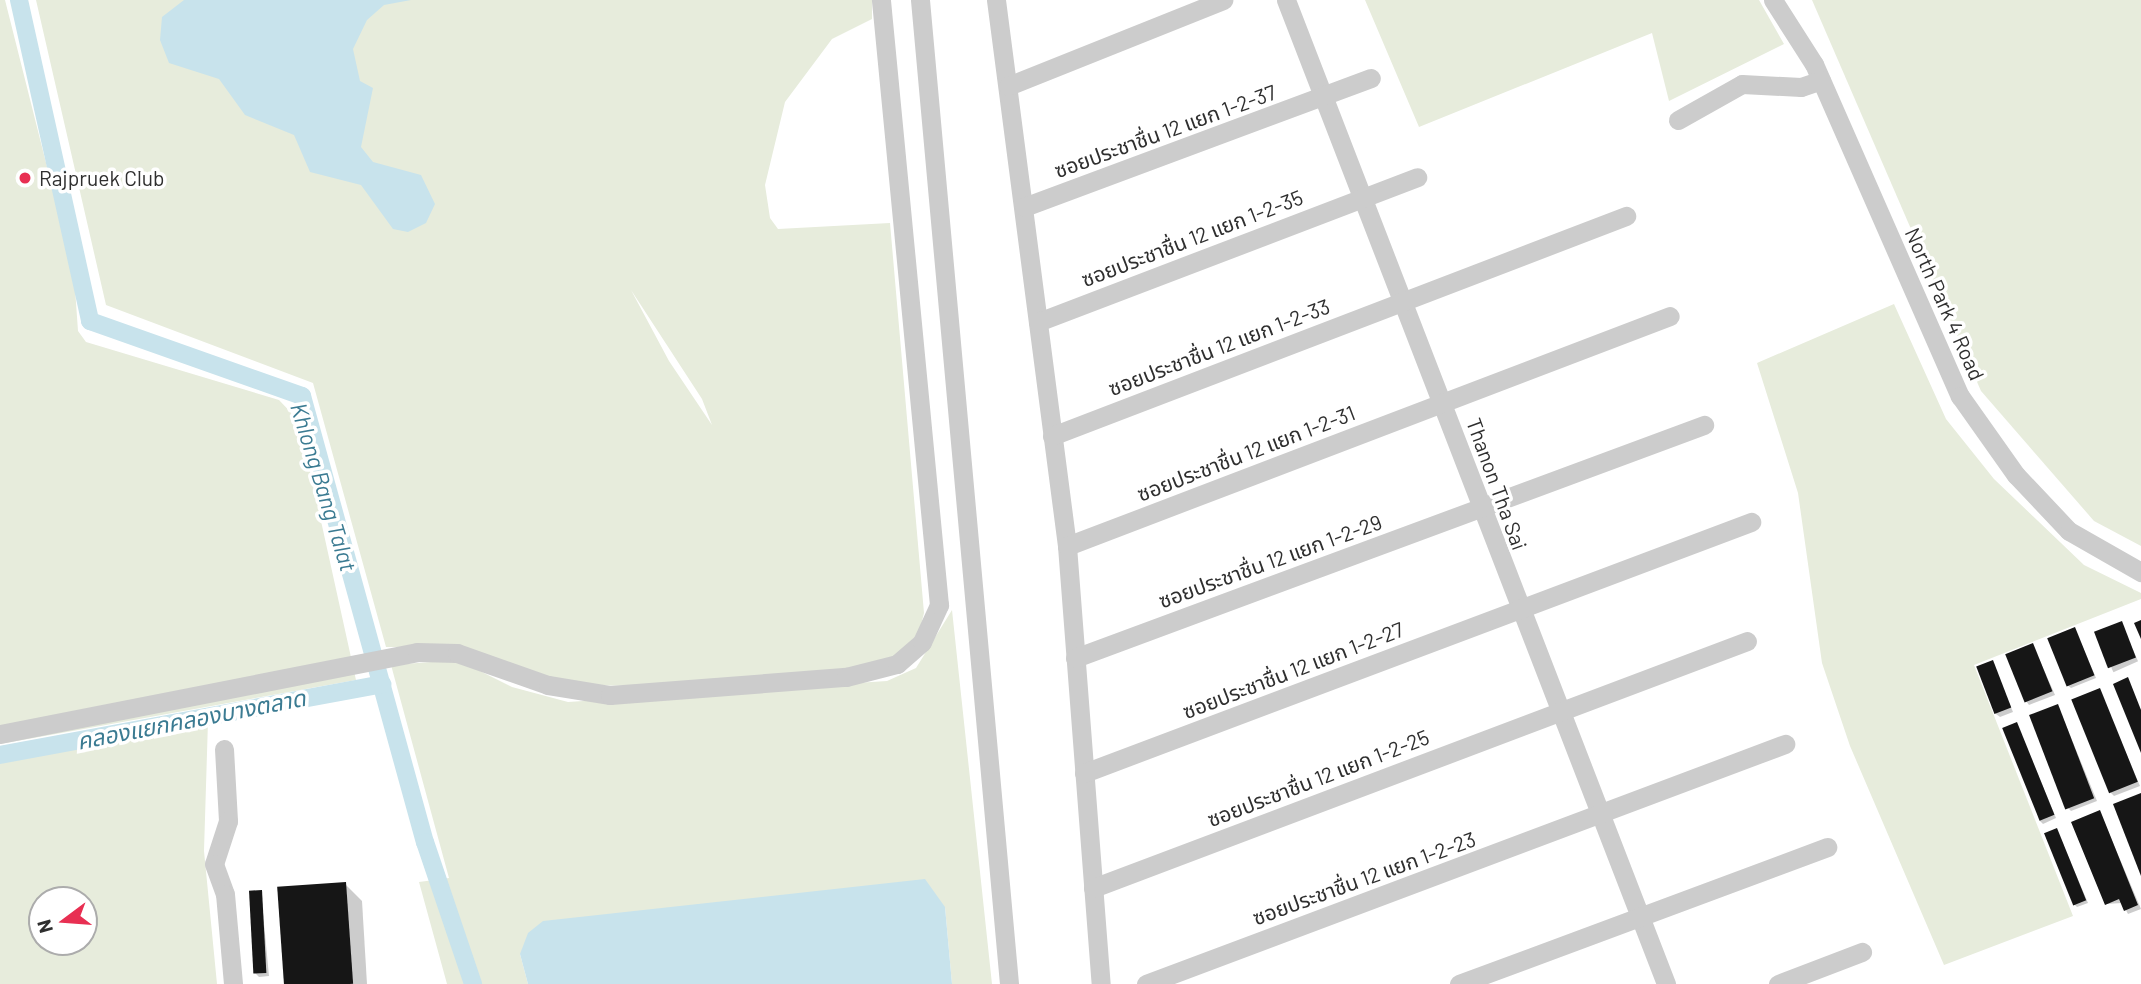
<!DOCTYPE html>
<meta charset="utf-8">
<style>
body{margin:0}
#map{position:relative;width:2141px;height:984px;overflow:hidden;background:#fff;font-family:Barlow,"Noto Sans Thai",sans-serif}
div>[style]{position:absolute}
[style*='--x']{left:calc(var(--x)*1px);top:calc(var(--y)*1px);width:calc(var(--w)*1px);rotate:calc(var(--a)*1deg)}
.green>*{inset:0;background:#e7ecdc}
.water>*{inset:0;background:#c8e3ec}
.shadow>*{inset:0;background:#0003;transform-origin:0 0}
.canal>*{height:18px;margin:-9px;padding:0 9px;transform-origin:9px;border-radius:9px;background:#c8e3ec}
.building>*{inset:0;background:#161616;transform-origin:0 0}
.minor>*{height:19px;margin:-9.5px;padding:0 9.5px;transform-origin:9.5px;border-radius:9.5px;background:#ccc}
.dots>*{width:19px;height:19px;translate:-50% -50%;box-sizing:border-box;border:4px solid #fff;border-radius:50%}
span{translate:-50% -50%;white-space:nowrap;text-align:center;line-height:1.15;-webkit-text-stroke:7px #fff;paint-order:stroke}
.street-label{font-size:21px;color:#2f2f2f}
.poi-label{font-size:21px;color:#2f2f2f}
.left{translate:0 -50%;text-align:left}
.water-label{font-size:23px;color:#3b7b92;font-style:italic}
.north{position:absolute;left:28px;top:886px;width:70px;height:70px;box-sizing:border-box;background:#fff;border:2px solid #acacac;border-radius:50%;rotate:254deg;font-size:19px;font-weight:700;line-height:28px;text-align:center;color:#2f2f2f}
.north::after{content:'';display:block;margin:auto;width:24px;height:32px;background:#e82f52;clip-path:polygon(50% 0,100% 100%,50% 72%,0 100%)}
</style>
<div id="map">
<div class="green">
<i style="clip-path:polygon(0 0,5px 0,74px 274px,78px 331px,86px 342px,279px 400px,299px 421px,356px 680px,0 744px)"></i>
<i style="clip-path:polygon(evenodd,36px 0,872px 0,872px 19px,832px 39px,785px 102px,765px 185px,770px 218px,778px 229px,890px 223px,924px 613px,919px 633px,894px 658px,867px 667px,643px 686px,569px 685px,433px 647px,386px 647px,313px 383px,106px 305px,36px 0,631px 290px,702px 399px,712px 425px,669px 361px,631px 290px)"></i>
<i style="clip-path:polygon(1365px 0,1759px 0,1784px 44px,1669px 101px,1652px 33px,1419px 127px)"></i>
<i style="clip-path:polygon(1812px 0,2141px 0,2141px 546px,2094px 521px,1981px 391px)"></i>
<i style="clip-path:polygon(1894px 304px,1946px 419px,1994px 479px,2084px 565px,2141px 593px,2141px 599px,1974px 665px,2073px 916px,1944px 965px,1850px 746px,1822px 663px,1798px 493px,1757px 363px)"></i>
<i style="clip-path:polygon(952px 610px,992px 984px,952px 984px,945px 907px,520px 954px,528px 984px,447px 984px,419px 882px,449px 878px,391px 665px,458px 660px,512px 687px,568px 702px,887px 681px,916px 668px)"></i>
<i style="clip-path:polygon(evenodd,208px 721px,204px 851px,217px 984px,0 984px,0 760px,208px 721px,42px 900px,84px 900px,84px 942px,42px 942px,42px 900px)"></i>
</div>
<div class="water">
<i style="clip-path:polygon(184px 0,411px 0,384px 5px,367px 20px,353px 49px,360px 81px,373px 88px,361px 147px,373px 162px,421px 175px,435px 204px,426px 223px,408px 232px,393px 229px,361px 185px,310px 172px,294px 135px,245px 115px,219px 79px,169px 63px,160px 40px,162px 17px)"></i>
<i style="clip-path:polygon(925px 879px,945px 907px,952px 984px,528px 984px,520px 954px,528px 933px,543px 921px)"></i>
</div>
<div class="shadow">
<i style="left:2121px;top:623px;width:42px;height:27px;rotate:66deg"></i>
<i style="clip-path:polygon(2075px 629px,2096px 678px,2071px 688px,2067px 685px)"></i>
<i style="clip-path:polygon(2033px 645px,2055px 695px,2029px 705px,2026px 701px)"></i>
<i style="clip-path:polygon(1992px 662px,2013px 712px,2000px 717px,1996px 714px)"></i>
<i style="clip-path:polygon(2099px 690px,2140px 786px,2114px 796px,2111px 793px)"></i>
<i style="clip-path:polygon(2058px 706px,2097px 801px,2071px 811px,2068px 808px)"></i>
<i style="clip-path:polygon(2017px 724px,2056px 818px,2043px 824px,2039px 820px)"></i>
<i style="clip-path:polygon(2100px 812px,2141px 909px,2128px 914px,2122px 903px,2106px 904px)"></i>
<i style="clip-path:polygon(2057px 830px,2088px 903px,2077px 907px,2074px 904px)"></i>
<i style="clip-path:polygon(345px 884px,362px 901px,367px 984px,286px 984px)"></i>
<i style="clip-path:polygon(261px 892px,269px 976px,259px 977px,255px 973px)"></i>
</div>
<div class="canal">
<i style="--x:19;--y:0;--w:329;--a:77.5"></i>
<i style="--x:90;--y:321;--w:225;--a:19.5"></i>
<i style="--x:302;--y:396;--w:463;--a:74.6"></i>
<i style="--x:425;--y:842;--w:150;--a:71.3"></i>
<i style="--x:0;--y:755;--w:389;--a:-10.5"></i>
</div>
<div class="building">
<i style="clip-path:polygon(2141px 620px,2141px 639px,2134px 623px)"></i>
<i style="left:2122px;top:621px;width:39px;height:30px;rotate:69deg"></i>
<i style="left:2075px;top:627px;width:52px;height:30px;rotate:68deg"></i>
<i style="left:2033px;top:643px;width:52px;height:30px;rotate:68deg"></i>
<i style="left:1993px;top:660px;width:51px;height:18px;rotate:69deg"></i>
<i style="clip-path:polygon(2128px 677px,2141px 710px,2141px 753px,2113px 684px)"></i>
<i style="left:2100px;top:688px;width:101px;height:31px;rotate:68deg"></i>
<i style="left:2058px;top:704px;width:101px;height:31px;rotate:69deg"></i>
<i style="left:2017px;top:722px;width:100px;height:16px;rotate:68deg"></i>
<i style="clip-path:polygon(2141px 793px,2141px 876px,2113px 804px)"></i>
<i style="clip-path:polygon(2100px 810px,2138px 905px,2124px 911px,2119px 899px,2105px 905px,2071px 822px)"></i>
<i style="left:2057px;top:828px;width:78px;height:14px;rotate:68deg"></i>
<i style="left:346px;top:882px;width:102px;height:69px;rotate:86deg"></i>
<i style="left:262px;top:890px;width:83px;height:13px;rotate:87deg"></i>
</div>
<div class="minor">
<i style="--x:920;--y:0;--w:988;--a:84.83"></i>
<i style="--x:996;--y:0;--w:551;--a:82.59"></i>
<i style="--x:1067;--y:546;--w:439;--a:85.6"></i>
<i style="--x:1286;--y:0;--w:1055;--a:68.88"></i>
<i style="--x:1773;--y:0;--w:76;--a:57.4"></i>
<i style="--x:1814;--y:64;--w:363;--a:66.3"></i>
<i style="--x:1960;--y:396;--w:97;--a:54.7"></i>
<i style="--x:2016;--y:475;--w:77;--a:46.6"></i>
<i style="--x:2069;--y:531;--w:83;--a:29.7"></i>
<i style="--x:1008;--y:86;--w:232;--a:-21.8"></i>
<i style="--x:1678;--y:120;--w:73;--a:-29.4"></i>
<i style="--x:1742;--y:84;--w:59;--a:2.9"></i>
<i style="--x:1801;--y:87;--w:21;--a:-19"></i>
<i style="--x:1024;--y:207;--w:370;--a:-20.4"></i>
<i style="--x:1038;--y:322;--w:406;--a:-20.9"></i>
<i style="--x:1052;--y:436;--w:615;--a:-20.97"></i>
<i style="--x:1067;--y:546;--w:645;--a:-20.88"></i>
<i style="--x:1075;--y:658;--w:671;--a:-20.33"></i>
<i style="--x:0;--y:734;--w:425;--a:-11.1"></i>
<i style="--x:417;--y:652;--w:40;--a:1.4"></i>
<i style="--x:457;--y:653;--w:96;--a:19.4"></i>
<i style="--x:548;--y:685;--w:63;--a:9.2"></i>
<i style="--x:610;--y:695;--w:237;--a:-4.4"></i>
<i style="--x:846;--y:677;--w:53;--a:-14.3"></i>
<i style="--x:897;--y:664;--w:33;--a:-41"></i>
<i style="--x:922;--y:642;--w:41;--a:-65.3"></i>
<i style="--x:939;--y:605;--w:608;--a:-95.48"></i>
<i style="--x:224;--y:749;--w:72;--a:86.8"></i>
<i style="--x:228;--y:821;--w:45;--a:108"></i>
<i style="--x:214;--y:864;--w:32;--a:70"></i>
<i style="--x:225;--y:894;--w:90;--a:84.9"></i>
<i style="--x:1084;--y:773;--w:713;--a:-20.62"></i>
<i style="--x:1093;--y:888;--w:699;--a:-20.69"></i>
<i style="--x:1146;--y:984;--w:683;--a:-20.59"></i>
<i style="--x:1459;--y:984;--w:393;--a:-20.4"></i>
<i style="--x:1778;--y:984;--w:90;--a:-20.9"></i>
</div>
<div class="dots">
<i style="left:25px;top:178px;background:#e82f52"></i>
</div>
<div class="street-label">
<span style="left:1165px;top:131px;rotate:-20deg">ซอยประชาชื่น 12 แยก 1-2-37</span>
<span style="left:1192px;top:238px;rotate:-21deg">ซอยประชาชื่น 12 แยก 1-2-35</span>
<span style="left:1945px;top:304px;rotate:66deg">North Park 4 Road</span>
<span style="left:1219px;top:347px;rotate:-21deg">ซอยประชาชื่น 12 แยก 1-2-33</span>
<span style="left:1246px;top:453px;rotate:-21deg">ซอยประชาชื่น 12 แยก 1-2-31</span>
<span style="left:1497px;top:484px;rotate:70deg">Thanon Tha Sai</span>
<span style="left:1270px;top:561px;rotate:-20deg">ซอยประชาชื่น 12 แยก 1-2-29</span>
<span style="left:1293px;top:670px;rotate:-21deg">ซอยประชาชื่น 12 แยก 1-2-27</span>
<span style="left:1318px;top:778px;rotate:-21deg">ซอยประชาชื่น 12 แยก 1-2-25</span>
<span style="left:1364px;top:878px;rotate:-20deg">ซอยประชาชื่น 12 แยก 1-2-23</span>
</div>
<div class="poi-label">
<span class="left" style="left:39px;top:178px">Rajpruek Club</span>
</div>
<div class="water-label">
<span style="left:324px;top:487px;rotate:73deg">Khlong Bang Talat</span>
<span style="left:191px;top:719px;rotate:-11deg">คลองแยกคลองบางตลาด</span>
</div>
<div class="north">N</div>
</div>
